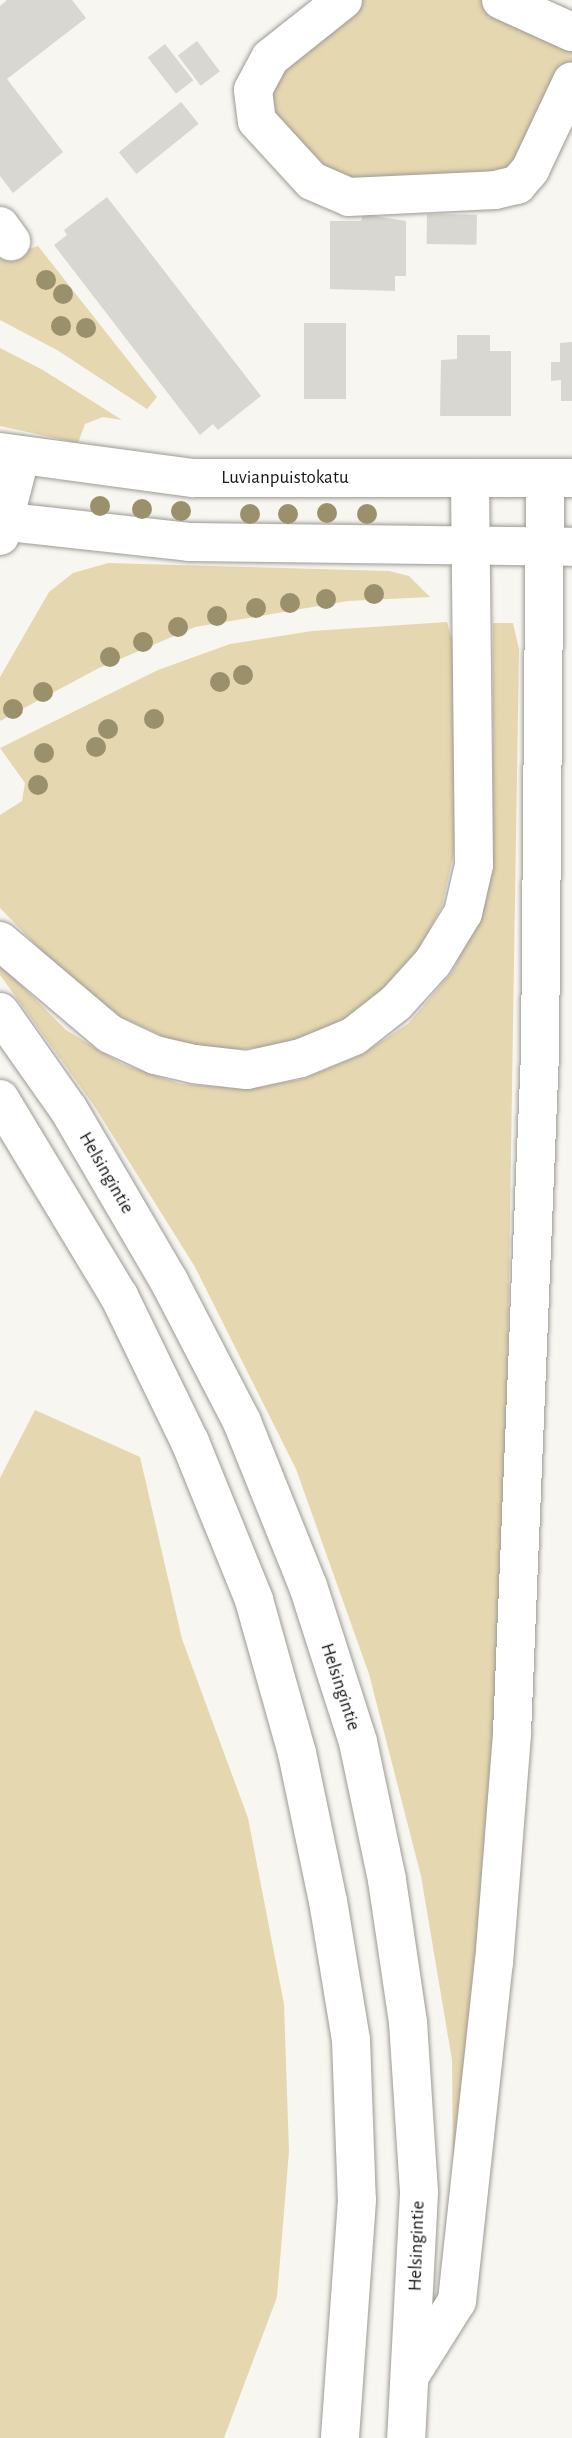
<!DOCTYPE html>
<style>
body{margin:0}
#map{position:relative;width:572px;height:2438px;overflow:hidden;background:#f8f6f0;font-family:"Alegreya Sans",sans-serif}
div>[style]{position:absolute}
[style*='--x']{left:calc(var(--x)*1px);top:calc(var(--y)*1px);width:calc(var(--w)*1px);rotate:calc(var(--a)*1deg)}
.green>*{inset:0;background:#e5d7b0}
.building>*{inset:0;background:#d9d7d1;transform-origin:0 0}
.roads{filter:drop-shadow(0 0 2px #9c9a94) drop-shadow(0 0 2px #9c9a94)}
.minor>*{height:38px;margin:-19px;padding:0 19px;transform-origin:19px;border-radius:19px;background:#fff}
.major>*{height:38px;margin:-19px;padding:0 19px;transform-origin:19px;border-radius:19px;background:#fff}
.highway>*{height:38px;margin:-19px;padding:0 19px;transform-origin:19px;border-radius:19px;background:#fff}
.trees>*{width:20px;height:20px;margin:-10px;border-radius:50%;background:#9b906c}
span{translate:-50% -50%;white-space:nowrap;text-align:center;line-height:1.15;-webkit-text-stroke:5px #fff;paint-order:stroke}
.street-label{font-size:19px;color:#171614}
</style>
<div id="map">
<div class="green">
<i style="clip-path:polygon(343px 0,501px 0,572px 32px,572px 81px,530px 170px,349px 197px,257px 121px,270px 58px)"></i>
<i style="clip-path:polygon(38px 246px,157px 397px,147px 409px,57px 350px,0 320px,0 252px,17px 253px)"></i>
<i style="clip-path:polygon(0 348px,43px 370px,122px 420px,103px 417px,85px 424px,78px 443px,0 426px)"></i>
<i style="clip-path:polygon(108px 563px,389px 571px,409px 576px,430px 597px,348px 601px,195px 627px,97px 669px,0 721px,0 677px,49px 592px,73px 573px)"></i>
<i style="clip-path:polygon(447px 622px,458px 658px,456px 844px,442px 906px,415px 957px,380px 997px,334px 1027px,286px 1045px,231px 1050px,180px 1044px,119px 1016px,67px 977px,0 908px,0 815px,22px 801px,25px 783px,0 748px,158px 670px,230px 644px,312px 631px)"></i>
<i style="clip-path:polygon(493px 623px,513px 623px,519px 649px,505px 1530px,487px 1829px,458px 2160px,453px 2160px,452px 2060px,421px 1876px,369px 1674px,296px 1469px,195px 1267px,93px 1104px,0 975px,0 964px,66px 1030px,122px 1064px,181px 1084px,249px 1089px,302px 1079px,361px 1055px,409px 1023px,452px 972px,482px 912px,493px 856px)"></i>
<i style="clip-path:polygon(35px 1410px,140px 1457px,182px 1639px,248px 1818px,284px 2004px,289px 2151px,277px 2297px,224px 2438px,0 2438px,0 1478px)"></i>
</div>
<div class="building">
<i style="clip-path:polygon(7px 0,72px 0,86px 18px,7px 79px,63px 152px,13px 193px,0 176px,0 6px)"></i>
<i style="left:197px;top:41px;width:38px;height:24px;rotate:53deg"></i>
<i style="left:165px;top:44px;width:46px;height:22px;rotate:52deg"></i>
<i style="left:181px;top:102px;width:28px;height:80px;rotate:51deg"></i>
<i style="clip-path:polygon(107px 197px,261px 396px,218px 430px,213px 424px,200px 435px,54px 245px,67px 235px,64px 230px)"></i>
<i style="clip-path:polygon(363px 214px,406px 221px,406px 276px,395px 276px,395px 291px,330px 289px,330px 221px,361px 221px)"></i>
<i style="left:427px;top:214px;width:50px;height:30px;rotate:1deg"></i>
<i style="left:304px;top:323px;width:42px;height:76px"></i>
<i style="clip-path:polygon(457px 335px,490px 335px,490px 351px,511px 351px,511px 416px,440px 416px,441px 360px,457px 359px)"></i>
<i style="clip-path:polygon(572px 342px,572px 401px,561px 401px,561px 380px,551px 381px,551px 362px,560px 362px,560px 343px)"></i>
</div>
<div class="roads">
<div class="minor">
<i style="--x:343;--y:0;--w:93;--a:141.5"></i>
<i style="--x:270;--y:58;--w:36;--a:118"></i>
<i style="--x:253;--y:90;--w:31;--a:83"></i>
<i style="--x:257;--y:121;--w:81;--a:47.5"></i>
<i style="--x:312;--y:181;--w:40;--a:23.4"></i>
<i style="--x:349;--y:197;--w:146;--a:-2.7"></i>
<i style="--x:495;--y:190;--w:23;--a:-13"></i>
<i style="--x:517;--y:185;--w:20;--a:-49"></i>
<i style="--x:530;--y:170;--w:98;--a:-64.7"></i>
<i style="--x:501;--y:0;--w:78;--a:24.3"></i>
<i style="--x:0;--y:226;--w:19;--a:54"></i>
</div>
<div class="major">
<i style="--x:0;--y:452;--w:195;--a:7.7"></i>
<i style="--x:193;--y:478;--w:379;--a:0"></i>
<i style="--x:0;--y:521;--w:190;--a:6.3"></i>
<i style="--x:189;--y:542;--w:383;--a:0.7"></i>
<i style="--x:0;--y:536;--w:81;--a:-75.6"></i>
</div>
<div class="highway">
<i style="--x:0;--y:941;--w:144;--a:40.2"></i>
<i style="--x:110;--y:1034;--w:50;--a:25"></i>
<i style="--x:155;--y:1055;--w:40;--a:13"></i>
<i style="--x:194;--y:1064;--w:53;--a:6.5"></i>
<i style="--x:247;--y:1070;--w:55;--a:-12.5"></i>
<i style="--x:301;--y:1058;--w:57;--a:-22.5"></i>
<i style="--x:354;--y:1036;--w:53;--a:-38.2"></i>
<i style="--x:396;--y:1003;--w:55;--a:-47.9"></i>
<i style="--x:433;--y:962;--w:57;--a:-58.5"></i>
<i style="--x:463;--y:913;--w:49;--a:-77.1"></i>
<i style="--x:474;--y:865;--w:387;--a:-90.6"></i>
<i style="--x:0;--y:1012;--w:120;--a:54.9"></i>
<i style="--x:69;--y:1110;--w:198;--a:59.7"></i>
<i style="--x:169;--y:1281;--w:159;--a:62.6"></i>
<i style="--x:242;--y:1422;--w:177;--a:68.1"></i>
<i style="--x:308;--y:1586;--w:164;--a:72.2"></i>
<i style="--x:358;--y:1742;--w:141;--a:78.1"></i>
<i style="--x:387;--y:1880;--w:144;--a:81.6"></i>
<i style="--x:408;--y:2022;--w:171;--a:86.3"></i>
<i style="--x:419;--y:2193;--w:245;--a:93"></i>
<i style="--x:0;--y:1099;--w:230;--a:58.9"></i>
<i style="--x:119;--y:1296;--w:162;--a:64.1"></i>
<i style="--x:190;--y:1442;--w:170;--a:67.9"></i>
<i style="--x:254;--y:1600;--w:159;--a:74.3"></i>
<i style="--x:297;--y:1753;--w:151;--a:78.2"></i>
<i style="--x:328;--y:1901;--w:141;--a:80.6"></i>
<i style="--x:351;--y:2040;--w:160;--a:87.9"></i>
<i style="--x:357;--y:2200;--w:239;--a:94.1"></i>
<i style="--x:411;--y:2374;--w:86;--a:-57.8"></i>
<i style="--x:457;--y:2301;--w:340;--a:-83.8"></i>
<i style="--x:494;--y:1963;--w:231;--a:-85.5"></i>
<i style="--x:512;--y:1733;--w:680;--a:-87.64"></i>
<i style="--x:540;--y:1054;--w:576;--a:-89.5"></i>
</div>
</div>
<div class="trees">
<i style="left:46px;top:280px"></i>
<i style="left:63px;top:294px"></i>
<i style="left:61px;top:326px"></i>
<i style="left:86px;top:328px"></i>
<i style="left:100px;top:506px"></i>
<i style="left:142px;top:509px"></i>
<i style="left:181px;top:511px"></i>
<i style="left:327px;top:513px"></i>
<i style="left:250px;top:514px"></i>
<i style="left:288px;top:514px"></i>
<i style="left:367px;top:514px"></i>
<i style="left:374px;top:594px"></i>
<i style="left:326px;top:599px"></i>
<i style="left:290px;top:603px"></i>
<i style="left:256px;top:608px"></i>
<i style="left:217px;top:616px"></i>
<i style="left:178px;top:627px"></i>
<i style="left:143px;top:642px"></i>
<i style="left:110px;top:657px"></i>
<i style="left:243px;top:675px"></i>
<i style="left:220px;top:682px"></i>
<i style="left:43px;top:692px"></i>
<i style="left:13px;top:709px"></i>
<i style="left:154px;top:719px"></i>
<i style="left:108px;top:729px"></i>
<i style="left:96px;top:747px"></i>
<i style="left:44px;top:753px"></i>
<i style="left:38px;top:785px"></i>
</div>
<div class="street-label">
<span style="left:285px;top:478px">Luvianpuistokatu</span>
<span style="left:106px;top:1173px;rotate:60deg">Helsingintie</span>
<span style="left:340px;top:1687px;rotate:72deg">Helsingintie</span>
<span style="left:417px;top:2246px;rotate:-88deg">Helsingintie</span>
</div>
</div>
